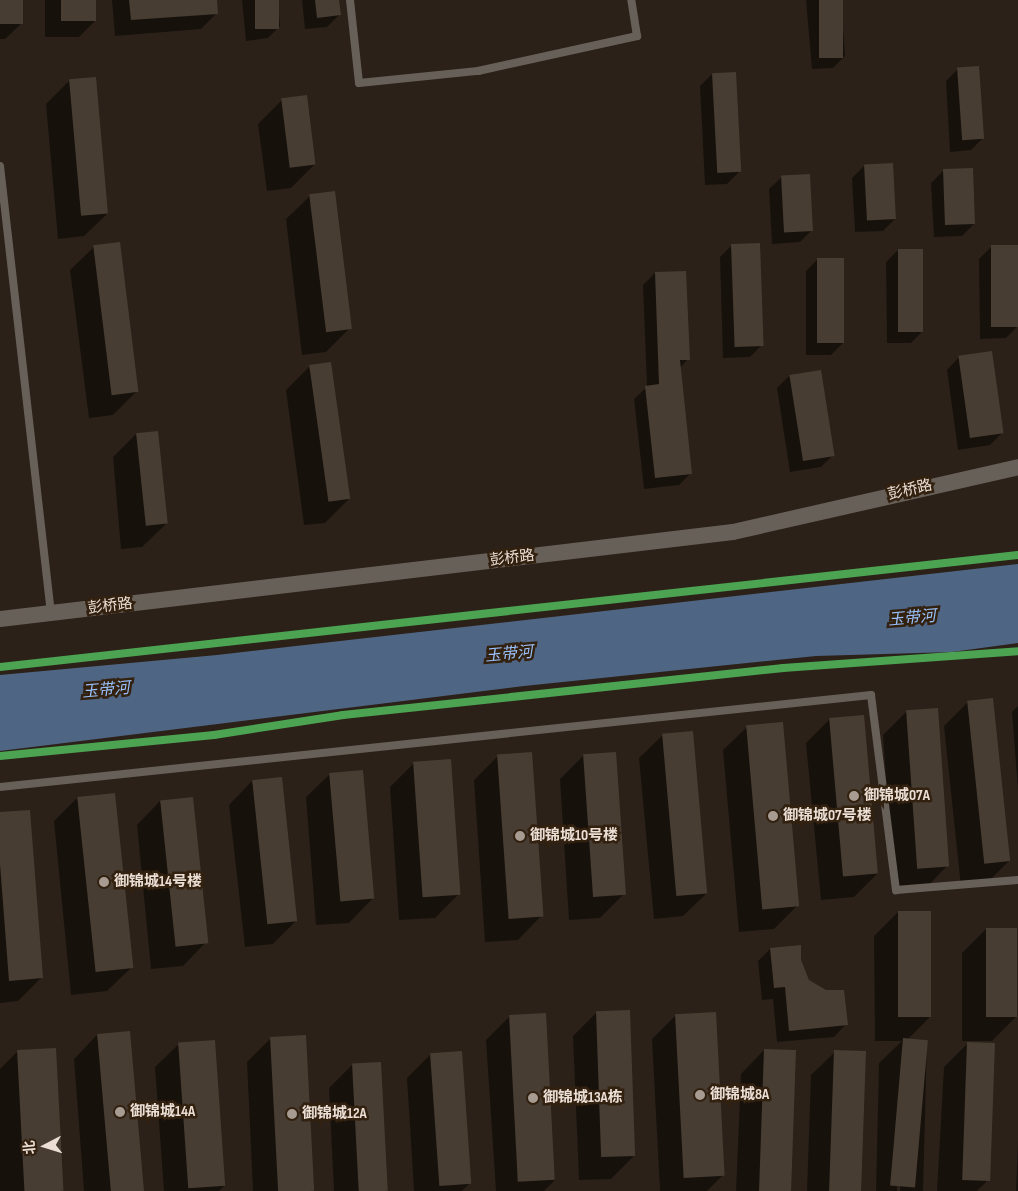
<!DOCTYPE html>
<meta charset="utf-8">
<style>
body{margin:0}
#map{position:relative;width:1018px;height:1191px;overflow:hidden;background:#2b2118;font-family:"Sofia Sans Condensed","Noto Sans SC",sans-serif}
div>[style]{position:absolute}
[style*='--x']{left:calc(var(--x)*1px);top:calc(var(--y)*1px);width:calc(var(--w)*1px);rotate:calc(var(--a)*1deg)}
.water>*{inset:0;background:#4f6584}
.shadow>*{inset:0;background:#0007}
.building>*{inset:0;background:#473d33;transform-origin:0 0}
.service>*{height:8px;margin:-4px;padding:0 4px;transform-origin:4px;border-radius:4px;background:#676059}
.minor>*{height:16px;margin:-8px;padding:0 8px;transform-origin:8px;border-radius:8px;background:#676059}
.cycleway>*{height:8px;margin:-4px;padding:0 4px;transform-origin:4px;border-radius:4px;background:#4ca352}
.dots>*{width:14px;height:14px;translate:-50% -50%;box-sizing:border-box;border:2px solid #332110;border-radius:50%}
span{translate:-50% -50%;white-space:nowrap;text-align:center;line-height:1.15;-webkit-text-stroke:5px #332110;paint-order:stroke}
.street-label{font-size:15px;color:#ebded4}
.poi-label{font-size:15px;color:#ebded4;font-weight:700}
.left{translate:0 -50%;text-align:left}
.water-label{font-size:16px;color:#99c1fa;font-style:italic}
.north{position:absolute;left:20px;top:1121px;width:50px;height:50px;-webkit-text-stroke:4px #332110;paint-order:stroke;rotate:265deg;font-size:14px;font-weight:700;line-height:20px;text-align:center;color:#ebded4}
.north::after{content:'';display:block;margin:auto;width:18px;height:22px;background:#ebded4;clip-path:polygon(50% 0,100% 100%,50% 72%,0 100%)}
</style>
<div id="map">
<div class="water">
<i style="clip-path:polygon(1018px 564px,1018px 643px,952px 652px,816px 656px,524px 686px,0 751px,0 675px,217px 655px)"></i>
</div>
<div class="shadow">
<i style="clip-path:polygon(0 0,22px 0,22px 23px,5px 39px,0 39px)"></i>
<i style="clip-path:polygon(45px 0,95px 0,95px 21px,79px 37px,45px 37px)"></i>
<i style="clip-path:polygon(112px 0,216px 0,217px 13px,201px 29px,115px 36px)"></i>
<i style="clip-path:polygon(242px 0,278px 0,280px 26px,268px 38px,246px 41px)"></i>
<i style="clip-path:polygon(302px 0,338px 0,339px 15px,327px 27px,305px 29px)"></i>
<i style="clip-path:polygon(806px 0,841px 0,845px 56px,833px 68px,812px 69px)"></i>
<i style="clip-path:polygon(958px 69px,983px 138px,971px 150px,950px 152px,946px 81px)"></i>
<i style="clip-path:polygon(712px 74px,739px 172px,727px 184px,705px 185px,700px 86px)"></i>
<i style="clip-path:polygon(69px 81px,108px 213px,84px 236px,58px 239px,46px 104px)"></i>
<i style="clip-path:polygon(282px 100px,315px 164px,291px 188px,267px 191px,258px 124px)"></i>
<i style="clip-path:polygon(864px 166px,895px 219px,883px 231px,855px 232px,852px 178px)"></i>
<i style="clip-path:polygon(943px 171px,974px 224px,962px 236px,934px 237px,931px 183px)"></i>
<i style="clip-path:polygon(782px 177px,812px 230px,800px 242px,772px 244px,769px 189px)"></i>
<i style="clip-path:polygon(310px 196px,350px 328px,326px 352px,302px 355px,286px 219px)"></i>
<i style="clip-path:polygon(732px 245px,762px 345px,750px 357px,723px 358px,720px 257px)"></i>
<i style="clip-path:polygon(94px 247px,137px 391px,113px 415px,89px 418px,70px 270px)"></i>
<i style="clip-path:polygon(991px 247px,1018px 326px,1006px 338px,980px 339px,979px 259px)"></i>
<i style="clip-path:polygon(898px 250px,923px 331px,911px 343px,887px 343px,886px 262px)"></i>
<i style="clip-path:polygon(818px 259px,843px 343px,831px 355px,806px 355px,806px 271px)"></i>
<i style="clip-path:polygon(655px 273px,688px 359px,680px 368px,691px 473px,679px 485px,644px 489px,634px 399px,647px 387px,643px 285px)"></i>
<i style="clip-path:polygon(959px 357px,1002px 433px,990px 445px,958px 450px,947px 370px)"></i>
<i style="clip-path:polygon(309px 367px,349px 499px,325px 523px,304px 525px,286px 390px)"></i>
<i style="clip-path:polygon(789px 376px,833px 455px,821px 467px,790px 472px,777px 388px)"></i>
<i style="clip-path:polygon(136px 434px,166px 524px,142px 547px,121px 549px,113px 457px)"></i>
<i style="clip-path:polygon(968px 702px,1009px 861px,985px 885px,961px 887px,944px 726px)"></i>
<i style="clip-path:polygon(1018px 706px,1018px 790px,1012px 712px)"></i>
<i style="clip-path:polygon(907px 711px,947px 866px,924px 890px,894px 892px,883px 735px)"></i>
<i style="clip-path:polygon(830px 719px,878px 873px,854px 897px,821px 900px,806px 743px)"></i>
<i style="clip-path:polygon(747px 727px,798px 905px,774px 929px,739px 932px,723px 750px)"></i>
<i style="clip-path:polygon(663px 735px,707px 893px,683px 916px,654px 919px,639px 758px)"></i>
<i style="clip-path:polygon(584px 755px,623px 895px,600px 918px,569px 920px,560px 779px)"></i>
<i style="clip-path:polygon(498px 756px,541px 916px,518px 940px,485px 942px,474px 780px)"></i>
<i style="clip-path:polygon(414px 763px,459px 894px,435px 918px,399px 920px,390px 787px)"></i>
<i style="clip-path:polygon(330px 774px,372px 899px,349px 923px,316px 925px,306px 797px)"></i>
<i style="clip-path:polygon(252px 781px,296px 921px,273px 944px,245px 947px,229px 805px)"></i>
<i style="clip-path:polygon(77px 798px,131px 968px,107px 991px,71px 995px,54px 821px)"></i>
<i style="clip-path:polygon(160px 801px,206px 942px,183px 966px,151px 969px,137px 825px)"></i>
<i style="clip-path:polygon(0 813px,41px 978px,18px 1001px,0 1003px)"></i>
<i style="clip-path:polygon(898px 912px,930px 1017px,907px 1040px,927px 1041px,923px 1191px,900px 1191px,903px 1063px,901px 1063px,897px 1191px,876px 1191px,879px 1063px,902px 1041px,875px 1041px,874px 936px)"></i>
<i style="clip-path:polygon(986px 929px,1016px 1017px,992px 1041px,962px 1041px,962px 953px)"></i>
<i style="clip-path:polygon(770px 949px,800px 960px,808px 981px,846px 1024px,834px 1037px,777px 1042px,773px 999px,762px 1000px,758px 961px)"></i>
<i style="clip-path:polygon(597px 1012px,635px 1155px,611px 1179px,579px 1180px,573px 1036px)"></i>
<i style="clip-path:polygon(676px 1015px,723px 1175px,707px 1191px,660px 1191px,652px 1039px)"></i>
<i style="clip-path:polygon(510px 1016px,555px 1180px,544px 1191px,496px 1191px,486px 1040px)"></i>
<i style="clip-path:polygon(97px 1035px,141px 1191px,84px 1191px,74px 1059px)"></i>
<i style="clip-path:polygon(271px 1038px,312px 1191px,253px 1191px,247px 1062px)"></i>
<i style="clip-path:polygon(968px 1043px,987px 1181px,977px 1191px,937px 1191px,944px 1067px)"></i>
<i style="clip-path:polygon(179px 1044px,225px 1185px,219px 1191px,164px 1191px,155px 1067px)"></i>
<i style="clip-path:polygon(764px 1050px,789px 1191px,736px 1191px,741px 1074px)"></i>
<i style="clip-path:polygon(18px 1051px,62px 1191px,0 1191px,0 1069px)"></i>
<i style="clip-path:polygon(835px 1052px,861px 1191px,807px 1191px,811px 1075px)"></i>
<i style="clip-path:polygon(431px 1054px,470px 1183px,462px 1191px,414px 1191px,407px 1078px)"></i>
<i style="clip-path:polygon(353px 1064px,386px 1191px,334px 1191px,329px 1088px)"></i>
<i style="clip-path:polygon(1018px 1142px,1018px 1191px,1016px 1191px)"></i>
</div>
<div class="building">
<i style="left:0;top:0;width:23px;height:24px"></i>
<i style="left:61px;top:0;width:35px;height:21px"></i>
<i style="clip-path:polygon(129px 0,217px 0,218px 14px,131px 20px)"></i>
<i style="left:255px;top:0;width:24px;height:29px"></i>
<i style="clip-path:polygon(315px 0,339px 0,341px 15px,317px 18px)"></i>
<i style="left:819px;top:0;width:24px;height:58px"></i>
<i style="left:979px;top:66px;width:73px;height:22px;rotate:86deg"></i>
<i style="left:736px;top:72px;width:100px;height:24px;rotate:87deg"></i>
<i style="left:96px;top:77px;width:137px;height:27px;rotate:85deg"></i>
<i style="left:307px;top:95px;width:70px;height:26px;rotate:83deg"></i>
<i style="left:893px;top:163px;width:56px;height:29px;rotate:87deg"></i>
<i style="left:973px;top:168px;width:56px;height:30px;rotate:88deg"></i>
<i style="left:810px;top:174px;width:57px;height:29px;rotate:87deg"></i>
<i style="left:335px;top:191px;width:139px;height:26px;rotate:83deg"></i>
<i style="left:120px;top:242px;width:151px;height:27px;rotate:83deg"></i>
<i style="left:760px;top:243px;width:103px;height:29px;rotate:88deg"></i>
<i style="left:1018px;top:245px;width:82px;height:27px;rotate:90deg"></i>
<i style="left:898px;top:249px;width:25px;height:83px"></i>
<i style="left:817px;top:258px;width:27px;height:85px"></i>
<i style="clip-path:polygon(686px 271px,690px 360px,680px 360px,692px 474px,655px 478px,645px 386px,659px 384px,655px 272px)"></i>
<i style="left:992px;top:351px;width:83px;height:34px;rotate:82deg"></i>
<i style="left:331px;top:362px;width:138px;height:22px;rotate:82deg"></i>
<i style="left:821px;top:370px;width:87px;height:32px;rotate:81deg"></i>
<i style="left:158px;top:431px;width:93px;height:22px;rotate:84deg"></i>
<i style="left:993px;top:698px;width:164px;height:26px;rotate:84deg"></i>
<i style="left:938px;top:708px;width:159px;height:32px;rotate:86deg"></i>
<i style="left:864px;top:715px;width:159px;height:35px;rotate:85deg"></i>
<i style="left:783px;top:722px;width:185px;height:37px;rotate:85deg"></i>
<i style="left:693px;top:731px;width:163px;height:31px;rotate:85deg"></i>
<i style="left:532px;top:752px;width:165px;height:35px;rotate:86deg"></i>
<i style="left:616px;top:752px;width:143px;height:33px;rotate:86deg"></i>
<i style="left:451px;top:759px;width:136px;height:38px;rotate:86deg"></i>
<i style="left:363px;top:770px;width:129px;height:34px;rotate:85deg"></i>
<i style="left:282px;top:777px;width:145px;height:30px;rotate:84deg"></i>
<i style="left:115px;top:793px;width:176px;height:38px;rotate:84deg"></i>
<i style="left:193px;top:797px;width:147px;height:33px;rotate:84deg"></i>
<i style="clip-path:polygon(30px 810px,43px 978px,9px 981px,0 864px,0 812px)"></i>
<i style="left:898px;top:911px;width:33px;height:106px"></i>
<i style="left:986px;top:928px;width:31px;height:89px"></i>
<i style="clip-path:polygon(801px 945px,801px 960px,809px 980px,826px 990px,844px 990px,848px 1025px,789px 1031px,785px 987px,774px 988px,770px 948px)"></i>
<i style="left:630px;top:1010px;width:146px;height:34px;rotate:88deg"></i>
<i style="left:716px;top:1012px;width:164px;height:41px;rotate:87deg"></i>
<i style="left:546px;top:1013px;width:167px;height:37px;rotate:87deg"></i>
<i style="left:130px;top:1031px;width:161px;height:33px;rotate:85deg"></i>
<i style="left:306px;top:1035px;width:156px;height:36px;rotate:87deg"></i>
<i style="left:903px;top:1038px;width:25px;height:148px;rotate:5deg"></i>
<i style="left:215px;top:1040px;width:146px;height:37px;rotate:86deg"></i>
<i style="left:967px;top:1042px;width:28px;height:138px;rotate:2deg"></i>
<i style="left:56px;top:1048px;width:143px;height:39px;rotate:87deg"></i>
<i style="left:764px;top:1049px;width:32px;height:142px;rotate:2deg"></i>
<i style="left:834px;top:1050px;width:32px;height:141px;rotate:2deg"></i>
<i style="left:462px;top:1051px;width:133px;height:32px;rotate:86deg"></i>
<i style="left:381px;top:1062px;width:129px;height:29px;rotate:87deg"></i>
</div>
<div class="service">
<i style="--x:350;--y:0;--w:83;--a:83.8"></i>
<i style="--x:359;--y:83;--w:120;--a:-5.8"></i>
<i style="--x:478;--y:71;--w:163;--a:-12.4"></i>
<i style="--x:637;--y:36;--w:36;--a:-99"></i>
<i style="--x:0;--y:166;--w:450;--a:83.5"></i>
<i style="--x:0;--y:787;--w:876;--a:-6.03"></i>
<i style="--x:871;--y:695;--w:197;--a:82.7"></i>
<i style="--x:896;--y:890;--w:122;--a:-4.7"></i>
</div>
<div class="minor">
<i style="--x:0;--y:619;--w:738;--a:-6.77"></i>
<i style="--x:733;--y:532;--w:292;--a:-12.8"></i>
</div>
<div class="cycleway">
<i style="--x:0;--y:667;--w:1024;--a:-6.28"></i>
<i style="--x:0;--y:756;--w:215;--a:-5.6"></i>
<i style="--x:214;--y:735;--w:131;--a:-8.8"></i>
<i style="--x:343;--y:715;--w:443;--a:-6.1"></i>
<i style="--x:783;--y:668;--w:236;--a:-4.1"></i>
</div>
<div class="dots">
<i style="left:854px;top:796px;background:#a89c92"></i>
<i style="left:773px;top:816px;background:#a89c92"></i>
<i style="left:520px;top:836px;background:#a89c92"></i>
<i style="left:104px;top:882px;background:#a89c92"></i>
<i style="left:700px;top:1095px;background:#a89c92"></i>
<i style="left:533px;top:1098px;background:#a89c92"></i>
<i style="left:120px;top:1112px;background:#a89c92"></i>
<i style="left:292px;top:1114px;background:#a89c92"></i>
</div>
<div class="street-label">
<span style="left:910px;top:490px;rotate:-13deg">彭桥路</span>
<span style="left:512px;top:558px;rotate:-7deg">彭桥路</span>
<span style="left:110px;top:606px;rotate:-7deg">彭桥路</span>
</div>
<div class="poi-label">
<span class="left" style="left:864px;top:796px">御锦城07A</span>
<span class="left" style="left:783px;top:816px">御锦城07号楼</span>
<span class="left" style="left:530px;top:836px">御锦城10号楼</span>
<span class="left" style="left:114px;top:882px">御锦城14号楼</span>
<span class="left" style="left:710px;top:1095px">御锦城8A</span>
<span class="left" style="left:543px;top:1098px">御锦城13A栋</span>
<span class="left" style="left:130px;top:1112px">御锦城14A</span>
<span class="left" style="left:302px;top:1114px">御锦城12A</span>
</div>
<div class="water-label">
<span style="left:912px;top:619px;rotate:-5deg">玉带河</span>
<span style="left:509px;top:655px;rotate:-5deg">玉带河</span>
<span style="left:106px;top:691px;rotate:-5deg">玉带河</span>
</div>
<div class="north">北</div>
</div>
